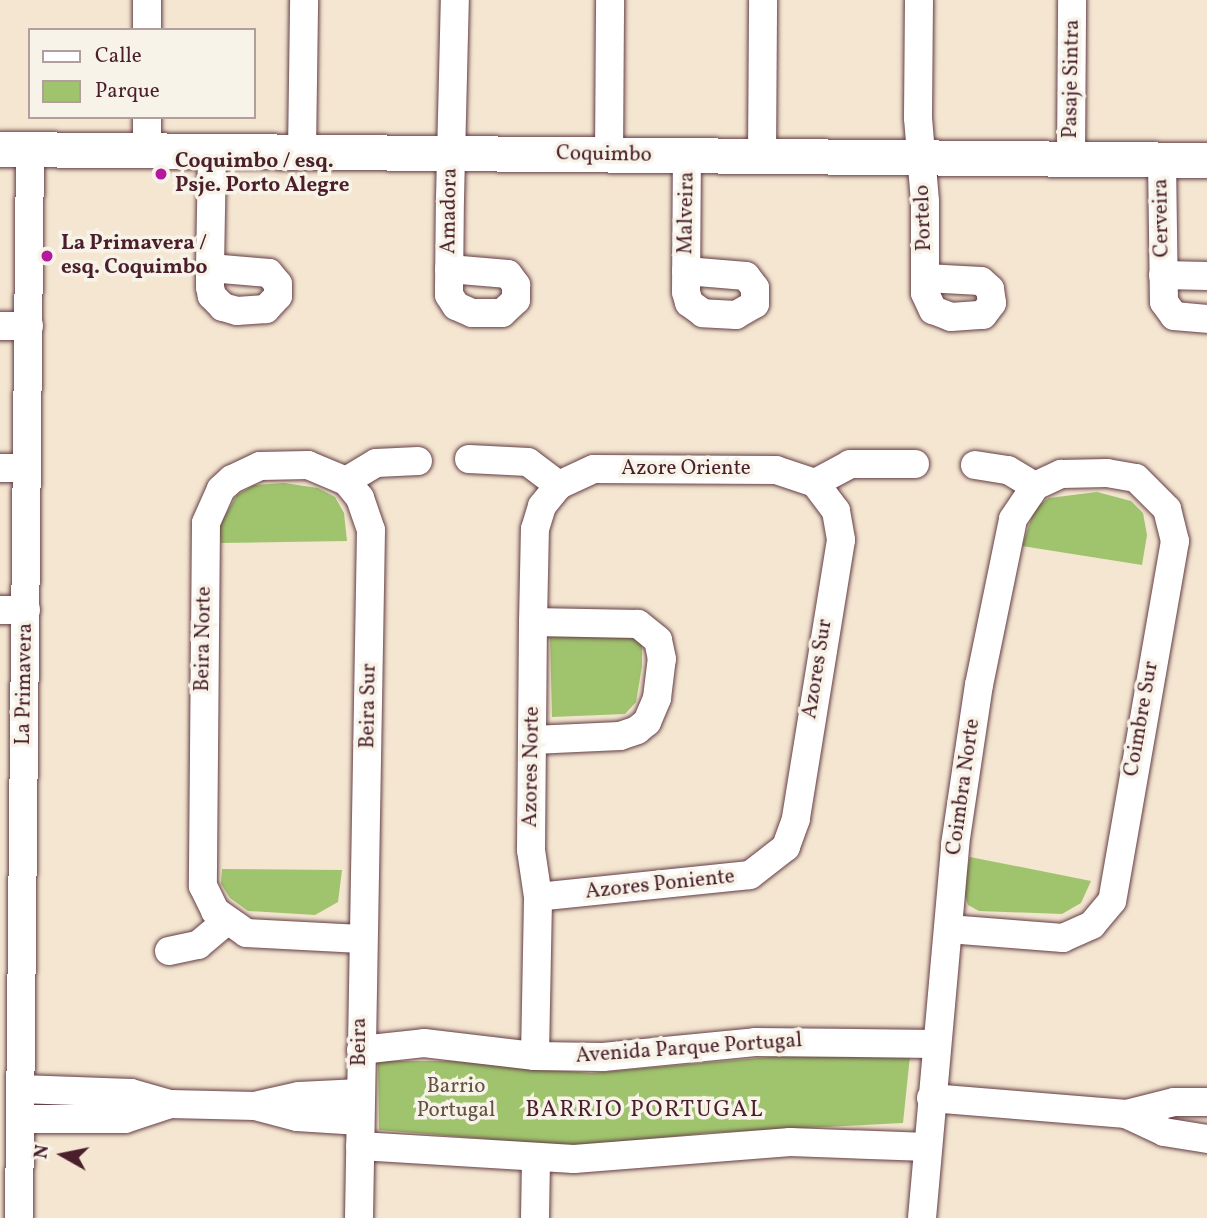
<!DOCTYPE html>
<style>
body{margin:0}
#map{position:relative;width:1207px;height:1218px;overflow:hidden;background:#f4e6d1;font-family:Vollkorn,serif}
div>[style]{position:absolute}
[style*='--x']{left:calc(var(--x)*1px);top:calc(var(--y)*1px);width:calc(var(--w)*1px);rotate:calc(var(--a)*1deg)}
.green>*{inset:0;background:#a0c46e}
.roads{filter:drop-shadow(0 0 2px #643d44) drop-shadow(0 0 2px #643d44)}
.minor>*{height:28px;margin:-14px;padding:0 14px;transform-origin:14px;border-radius:14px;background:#fff}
.tertiary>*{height:35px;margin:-17.5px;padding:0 17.5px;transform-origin:17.5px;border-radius:17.5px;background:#fff}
.dots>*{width:19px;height:19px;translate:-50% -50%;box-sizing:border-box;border:4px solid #f7f3e8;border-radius:50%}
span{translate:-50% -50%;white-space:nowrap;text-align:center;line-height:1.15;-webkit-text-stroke:7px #f7f3e8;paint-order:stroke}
.street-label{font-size:21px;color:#4a1f2b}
.poi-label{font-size:21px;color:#4a1f2b;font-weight:700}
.left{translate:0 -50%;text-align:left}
.park-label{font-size:21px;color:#64513f}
.neighbourhood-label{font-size:23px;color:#4a1f2b;letter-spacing:2px}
.legend{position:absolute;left:28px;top:28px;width:228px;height:91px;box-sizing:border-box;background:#f7f3e8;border:2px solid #b29e9c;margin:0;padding:9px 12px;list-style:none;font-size:21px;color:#4a1f2b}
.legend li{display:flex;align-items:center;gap:14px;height:35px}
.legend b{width:35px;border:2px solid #b29e9c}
.north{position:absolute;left:28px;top:1120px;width:70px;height:70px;-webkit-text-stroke:5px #f7f3e8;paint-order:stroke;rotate:279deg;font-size:19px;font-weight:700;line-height:28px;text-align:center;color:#4a1f2b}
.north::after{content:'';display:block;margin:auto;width:24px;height:32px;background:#4a1f2b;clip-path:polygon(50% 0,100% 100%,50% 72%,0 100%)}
</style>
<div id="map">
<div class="green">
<i style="clip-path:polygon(284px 483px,318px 488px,335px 497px,344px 513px,347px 541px,221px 543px,219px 526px,237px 495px,254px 485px)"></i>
<i style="clip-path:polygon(1097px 492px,1131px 501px,1143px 513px,1147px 535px,1142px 565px,1022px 546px,1035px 508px,1049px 498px)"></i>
<i style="clip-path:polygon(629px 634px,642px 643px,642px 666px,636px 702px,625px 714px,552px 717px,550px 635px)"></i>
<i style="clip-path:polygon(970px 857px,1091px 881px,1081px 903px,1062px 914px,979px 911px,968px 905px,963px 890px)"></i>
<i style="clip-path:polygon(222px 869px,342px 870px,338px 902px,315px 915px,248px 911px,230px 898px,221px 884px)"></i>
<i style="clip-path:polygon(816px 1053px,910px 1056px,903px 1123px,706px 1133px,582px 1147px,379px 1130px,378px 1061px,451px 1061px,591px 1073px)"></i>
</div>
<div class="roads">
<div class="minor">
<i style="--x:147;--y:0;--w:30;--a:90"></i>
<i style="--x:919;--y:0;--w:118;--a:90.5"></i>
<i style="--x:918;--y:118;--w:84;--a:85.2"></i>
<i style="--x:925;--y:202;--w:91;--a:90"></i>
<i style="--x:925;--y:293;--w:19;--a:65"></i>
<i style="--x:933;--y:310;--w:19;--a:21"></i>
<i style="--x:951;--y:317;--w:32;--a:-4"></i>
<i style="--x:983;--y:315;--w:15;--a:-53"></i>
<i style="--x:992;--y:303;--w:14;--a:-98"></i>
<i style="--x:990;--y:289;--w:12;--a:-138"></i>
<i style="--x:981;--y:281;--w:56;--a:-176.9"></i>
<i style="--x:147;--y:151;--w:34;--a:-90"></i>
<i style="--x:302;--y:152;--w:152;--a:-89.2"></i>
<i style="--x:609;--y:155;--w:155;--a:-89.6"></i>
<i style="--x:762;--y:156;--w:156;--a:-89.6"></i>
<i style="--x:1071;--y:159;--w:159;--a:-89.6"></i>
<i style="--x:1162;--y:160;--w:142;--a:89.2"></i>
<i style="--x:1164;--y:302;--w:17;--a:54"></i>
<i style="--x:1174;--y:316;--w:33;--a:5"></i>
<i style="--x:210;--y:268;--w:59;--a:4.8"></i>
<i style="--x:269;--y:273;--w:14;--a:51"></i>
<i style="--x:278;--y:284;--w:12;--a:90"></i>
<i style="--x:278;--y:296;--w:18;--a:133"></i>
<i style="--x:266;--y:309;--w:29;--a:176"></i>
<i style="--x:237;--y:311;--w:15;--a:-164"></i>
<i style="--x:223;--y:307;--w:16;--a:-135"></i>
<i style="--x:212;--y:296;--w:9;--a:-103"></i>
<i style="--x:210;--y:287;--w:19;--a:-90"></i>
<i style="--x:210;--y:268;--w:117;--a:-89"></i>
<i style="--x:449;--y:269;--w:59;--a:4.8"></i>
<i style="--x:508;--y:274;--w:14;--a:54"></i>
<i style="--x:516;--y:285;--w:15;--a:90"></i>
<i style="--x:516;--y:300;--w:19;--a:137"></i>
<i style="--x:502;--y:313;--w:30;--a:180"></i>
<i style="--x:472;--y:313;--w:17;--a:-156"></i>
<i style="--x:456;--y:306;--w:13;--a:-122"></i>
<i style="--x:449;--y:295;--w:6;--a:-90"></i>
<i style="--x:449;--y:289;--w:91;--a:-89.4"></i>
<i style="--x:450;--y:198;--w:198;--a:-88.6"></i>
<i style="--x:686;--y:271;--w:60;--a:4.8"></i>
<i style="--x:746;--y:276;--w:15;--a:53"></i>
<i style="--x:755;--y:288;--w:16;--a:90"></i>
<i style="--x:755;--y:304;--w:22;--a:150"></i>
<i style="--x:736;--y:315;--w:33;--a:-177"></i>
<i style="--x:703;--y:313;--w:17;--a:-144"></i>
<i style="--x:689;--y:303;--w:11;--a:-105"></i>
<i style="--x:686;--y:292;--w:136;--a:-89.6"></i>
<i style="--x:1163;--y:275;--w:44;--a:1.3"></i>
<i style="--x:0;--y:326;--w:29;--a:0"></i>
<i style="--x:469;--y:459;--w:59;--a:2.9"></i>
<i style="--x:528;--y:462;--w:39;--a:37"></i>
<i style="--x:975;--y:465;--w:33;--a:9"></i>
<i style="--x:1008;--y:470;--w:31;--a:31"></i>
<i style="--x:0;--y:468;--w:27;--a:0"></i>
<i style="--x:346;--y:481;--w:35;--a:-31"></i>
<i style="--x:376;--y:463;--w:42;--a:-2.7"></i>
<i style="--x:815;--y:483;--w:40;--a:-28"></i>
<i style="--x:850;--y:464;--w:65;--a:0"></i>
<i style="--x:0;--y:610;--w:26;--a:0"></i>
<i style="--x:533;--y:740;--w:87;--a:-2.6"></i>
<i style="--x:620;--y:736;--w:18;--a:-19"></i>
<i style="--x:637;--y:730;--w:13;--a:-39"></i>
<i style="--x:647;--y:722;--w:26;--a:-67"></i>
<i style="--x:657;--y:698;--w:39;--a:-83"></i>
<i style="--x:662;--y:659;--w:19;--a:-102"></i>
<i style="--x:658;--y:640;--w:26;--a:-141"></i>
<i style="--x:638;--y:624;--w:105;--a:-178.9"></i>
<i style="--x:169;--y:951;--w:30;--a:-12"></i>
<i style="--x:198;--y:945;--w:35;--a:-40"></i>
<i style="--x:361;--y:1050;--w:63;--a:-6.3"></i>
<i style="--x:424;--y:1043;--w:112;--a:6.7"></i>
<i style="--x:535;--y:1056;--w:68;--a:0.8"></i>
<i style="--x:603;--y:1057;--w:153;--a:-5.6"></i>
<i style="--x:755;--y:1042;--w:180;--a:0.6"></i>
<i style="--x:535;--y:1056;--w:159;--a:-88.9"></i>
<i style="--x:538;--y:897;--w:48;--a:-98.5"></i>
<i style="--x:531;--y:850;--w:228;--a:-89.5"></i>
<i style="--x:533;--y:622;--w:93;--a:-88.8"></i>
<i style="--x:535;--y:529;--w:24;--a:-73"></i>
<i style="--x:542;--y:506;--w:27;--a:-51"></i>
<i style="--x:559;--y:485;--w:38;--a:-25"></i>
<i style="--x:594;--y:469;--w:182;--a:0.3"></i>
<i style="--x:776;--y:470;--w:41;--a:18.4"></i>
<i style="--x:815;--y:483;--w:35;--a:53"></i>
<i style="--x:836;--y:511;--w:29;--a:80"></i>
<i style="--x:841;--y:540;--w:283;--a:99.2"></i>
<i style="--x:796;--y:819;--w:30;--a:110"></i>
<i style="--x:786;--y:847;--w:46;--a:142.1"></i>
<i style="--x:750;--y:875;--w:213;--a:174.1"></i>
<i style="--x:20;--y:1089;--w:111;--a:2.1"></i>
<i style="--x:131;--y:1093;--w:41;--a:15.8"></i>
<i style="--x:170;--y:1104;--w:85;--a:1.3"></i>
<i style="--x:255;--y:1106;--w:43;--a:14.7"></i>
<i style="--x:297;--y:1117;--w:63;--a:3.6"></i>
<i style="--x:931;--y:1098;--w:196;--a:4.7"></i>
<i style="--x:1126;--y:1114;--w:49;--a:-14"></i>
<i style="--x:1174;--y:1102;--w:33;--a:0"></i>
<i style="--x:259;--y:1105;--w:41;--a:-12.7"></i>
<i style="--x:299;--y:1096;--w:61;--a:-2.8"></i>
<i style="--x:1126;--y:1114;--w:42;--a:25.3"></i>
<i style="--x:1164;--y:1132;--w:44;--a:9.2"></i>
<i style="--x:20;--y:1119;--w:105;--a:0"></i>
<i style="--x:125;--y:1119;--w:47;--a:-18.4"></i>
<i style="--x:360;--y:1146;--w:214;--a:3.5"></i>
<i style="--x:574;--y:1159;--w:217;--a:-4.5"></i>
<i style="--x:790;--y:1142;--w:138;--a:2.1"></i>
<i style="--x:19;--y:1218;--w:1068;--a:-89.41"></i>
<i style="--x:359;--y:1218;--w:688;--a:-89"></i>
<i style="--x:371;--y:530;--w:34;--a:-109"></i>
<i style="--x:360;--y:498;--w:22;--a:-129"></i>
<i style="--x:346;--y:481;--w:41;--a:-157.2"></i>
<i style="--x:308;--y:465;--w:48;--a:178.8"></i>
<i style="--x:260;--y:466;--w:31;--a:155"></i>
<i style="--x:232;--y:479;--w:15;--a:138"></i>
<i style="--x:221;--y:489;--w:37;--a:114"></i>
<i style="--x:206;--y:523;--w:363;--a:90.5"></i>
<i style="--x:203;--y:886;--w:28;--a:64"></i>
<i style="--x:215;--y:911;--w:38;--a:35"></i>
<i style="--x:246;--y:933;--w:115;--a:3"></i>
<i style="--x:535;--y:1218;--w:60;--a:-89"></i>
<i style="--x:922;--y:1218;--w:374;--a:-84.9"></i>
<i style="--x:955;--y:845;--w:162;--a:-81.5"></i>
<i style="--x:979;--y:685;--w:169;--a:-78.4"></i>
<i style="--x:1013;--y:519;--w:40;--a:-56"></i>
<i style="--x:1035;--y:486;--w:29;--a:-25"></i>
<i style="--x:1061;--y:474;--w:46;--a:-1.2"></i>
<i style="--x:1107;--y:473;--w:29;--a:10"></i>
<i style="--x:1136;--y:478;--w:44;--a:45"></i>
<i style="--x:1167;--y:509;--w:33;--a:76"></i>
<i style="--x:1175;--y:541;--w:365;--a:99.9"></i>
<i style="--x:1112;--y:901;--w:31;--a:130"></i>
<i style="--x:1092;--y:925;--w:32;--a:156"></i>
<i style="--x:1063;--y:938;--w:115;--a:-175.5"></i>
</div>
<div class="tertiary">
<i style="--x:0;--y:149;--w:1207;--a:0.52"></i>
</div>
</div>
<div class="dots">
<i style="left:161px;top:174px;background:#b5179e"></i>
<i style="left:47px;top:256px;background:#b5179e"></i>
</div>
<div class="street-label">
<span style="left:1072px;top:79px;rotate:-89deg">Pasaje Sintra</span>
<span style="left:604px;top:155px;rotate:1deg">Coquimbo</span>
<span style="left:450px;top:211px;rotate:-89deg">Amadora</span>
<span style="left:687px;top:213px;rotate:-89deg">Malveira</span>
<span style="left:924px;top:218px;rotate:-92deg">Portelo</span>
<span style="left:1162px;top:218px;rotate:-91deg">Cerveira</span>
<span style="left:686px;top:469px">Azore Oriente</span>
<span style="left:204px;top:639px;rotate:-89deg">Beira Norte</span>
<span style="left:818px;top:669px;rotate:-81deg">Azores Sur</span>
<span style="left:25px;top:684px;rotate:-89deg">La Primavera</span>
<span style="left:369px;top:706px;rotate:-89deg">Beira Sur</span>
<span style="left:1142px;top:719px;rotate:-80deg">Coimbre Sur</span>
<span style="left:532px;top:767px;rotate:-89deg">Azores Norte</span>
<span style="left:964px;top:787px;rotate:-82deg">Coimbra Norte</span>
<span style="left:660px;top:885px;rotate:-6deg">Azores Poniente</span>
<span style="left:360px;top:1042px;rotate:-90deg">Beira</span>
<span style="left:689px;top:1049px;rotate:-4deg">Avenida Parque Portugal</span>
</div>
<div class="poi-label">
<span class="left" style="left:175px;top:174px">Coquimbo / esq.<br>Psje. Porto Alegre</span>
<span class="left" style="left:61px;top:256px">La Primavera /<br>esq. Coquimbo</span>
</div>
<div class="park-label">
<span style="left:456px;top:1099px">Barrio<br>Portugal</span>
</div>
<div class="neighbourhood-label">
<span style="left:645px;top:1110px">BARRIO PORTUGAL</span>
</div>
<ul class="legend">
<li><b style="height:9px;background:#fff"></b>Calle</li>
<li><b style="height:19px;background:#a0c46e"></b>Parque</li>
</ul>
<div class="north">N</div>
</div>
